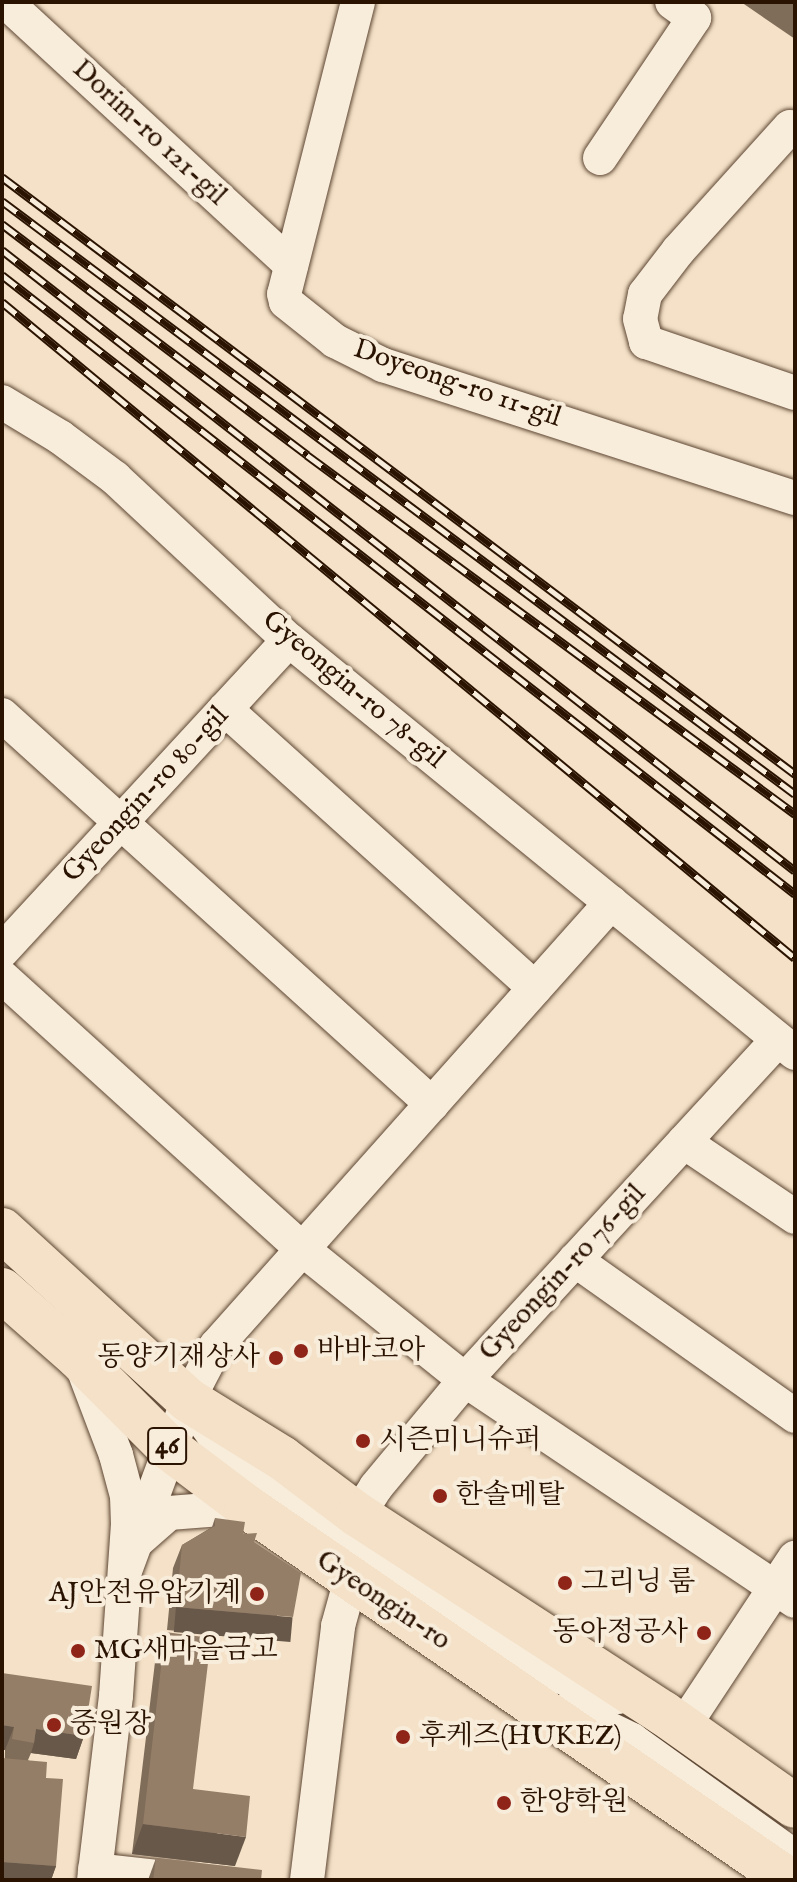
<!DOCTYPE html>
<meta charset="utf-8">
<style>
body{margin:0}
#map{position:relative;width:797px;height:1882px;overflow:hidden;background:#f4e1c7;font-family:"IM FELL English","Noto Serif KR",serif}
div>[style]{position:absolute}
[style*='--x']{left:calc(var(--x)*1px);top:calc(var(--y)*1px);width:calc(var(--w)*1px);rotate:calc(var(--a)*1deg)}
.roads{filter:drop-shadow(0 0 2px #5d4633) drop-shadow(0 0 2px #5d4633)}
.minor>*{height:34px;margin:-17px;padding:0 17px;transform-origin:17px;border-radius:17px;background:#f8ecdb}
.major>*{height:44px;margin:-22px;padding:0 22px;transform-origin:22px;border-radius:22px;background:#f4e1c7}
.rail>*{height:9px;margin-top:-4.5px;transform-origin:0;background:repeating-linear-gradient(90deg,#f8ecdb 0 18px,#2b1302 0 36px);box-sizing:border-box;border-block:2px solid #2b1302}
.wall>*{inset:0;background:#7f6c59}
.shaded-wall>*{inset:0;background:#685849;transform-origin:0 0}
.building>*{inset:0;background:#947e68}
.dots>*{width:22px;height:22px;translate:-50% -50%;box-sizing:border-box;border:4px solid #f8ecdb;border-radius:50%}
span{translate:-50% -50%;white-space:nowrap;text-align:center;line-height:1.15;-webkit-text-stroke:8px #f8ecdb;paint-order:stroke}
.shield-label span{padding:2px 6px;background:#f8ecdb;border:2px solid;border-radius:6px;-webkit-text-stroke-width:0}
.shield-label{font-size:26px;color:#2b1302;font-weight:700}
.street-label{font-size:28px;color:#2b1302}
.poi-label{font-size:28px;color:#2b1302}
.left{translate:0 -50%;text-align:left}
.right{translate:-100% -50%;text-align:right}
.frame{position:absolute;inset:0;border:4px solid #2b1302;pointer-events:none}
</style>
<div id="map">
<div class="roads">
<div class="minor">
<i style="--x:6;--y:2;--w:388;--a:42.7"></i>
<i style="--x:358;--y:2;--w:301;--a:104.2"></i>
<i style="--x:284;--y:294;--w:8;--a:76"></i>
<i style="--x:286;--y:302;--w:63;--a:38.5"></i>
<i style="--x:335;--y:341;--w:54;--a:26.6"></i>
<i style="--x:383;--y:365;--w:433;--a:17.9"></i>
<i style="--x:795;--y:131;--w:6;--a:-141"></i>
<i style="--x:790;--y:127;--w:167;--a:132.1"></i>
<i style="--x:678;--y:251;--w:54;--a:127.5"></i>
<i style="--x:645;--y:294;--w:25;--a:101"></i>
<i style="--x:640;--y:319;--w:24;--a:75"></i>
<i style="--x:646;--y:342;--w:157;--a:18.9"></i>
<i style="--x:600;--y:158;--w:169;--a:-56.1"></i>
<i style="--x:694;--y:18;--w:27;--a:-144"></i>
<i style="--x:2;--y:402;--w:68;--a:31.1"></i>
<i style="--x:60;--y:437;--w:69;--a:36.7"></i>
<i style="--x:115;--y:478;--w:238;--a:43"></i>
<i style="--x:289;--y:640;--w:653;--a:39.22"></i>
<i style="--x:225;--y:709;--w:417;--a:42"></i>
<i style="--x:2;--y:715;--w:580;--a:42.13"></i>
<i style="--x:2;--y:951;--w:423;--a:-47.3"></i>
<i style="--x:2;--y:977;--w:405;--a:42.2"></i>
<i style="--x:302;--y:1249;--w:209;--a:38.8"></i>
<i style="--x:465;--y:1380;--w:397;--a:33.8"></i>
<i style="--x:684;--y:1142;--w:134;--a:34"></i>
<i style="--x:575;--y:1260;--w:270;--a:35.3"></i>
<i style="--x:83;--y:1368;--w:93;--a:69.2"></i>
<i style="--x:116;--y:1455;--w:42;--a:75"></i>
<i style="--x:127;--y:1496;--w:28;--a:88"></i>
<i style="--x:128;--y:1524;--w:172;--a:94"></i>
<i style="--x:116;--y:1696;--w:185;--a:96.8"></i>
<i style="--x:195;--y:1409;--w:62;--a:54.8"></i>
<i style="--x:231;--y:1460;--w:39;--a:38"></i>
<i style="--x:262;--y:1484;--w:102;--a:32.6"></i>
<i style="--x:348;--y:1539;--w:216;--a:35.4"></i>
<i style="--x:524;--y:1664;--w:99;--a:19.5"></i>
<i style="--x:358;--y:1515;--w:33;--a:-57"></i>
<i style="--x:376;--y:1487;--w:139;--a:-50.2"></i>
<i style="--x:465;--y:1380;--w:462;--a:-47.4"></i>
<i style="--x:136;--y:1542;--w:44;--a:-41.3"></i>
<i style="--x:169;--y:1513;--w:78;--a:-4.4"></i>
<i style="--x:126;--y:1568;--w:179;--a:-69.7"></i>
<i style="--x:188;--y:1400;--w:61;--a:-62.6"></i>
<i style="--x:216;--y:1346;--w:594;--a:-48.28"></i>
<i style="--x:568;--y:1709;--w:71;--a:25.8"></i>
<i style="--x:632;--y:1740;--w:201;--a:35.7"></i>
<i style="--x:683;--y:1727;--w:203;--a:-56.5"></i>
<i style="--x:95;--y:1870;--w:91;--a:6.3"></i>
<i style="--x:307;--y:1880;--w:256;--a:-83"></i>
<i style="--x:338;--y:1626;--w:49;--a:-74.5"></i>
</div>
<div class="major">
<i style="--x:2;--y:1230;--w:252;--a:42.4"></i>
<i style="--x:188;--y:1400;--w:110;--a:31.7"></i>
<i style="--x:282;--y:1458;--w:95;--a:36.9"></i>
<i style="--x:358;--y:1515;--w:364;--a:33"></i>
<i style="--x:663;--y:1713;--w:161;--a:35.2"></i>
<i style="--x:2;--y:1290;--w:101;--a:41.4"></i>
<i style="--x:78;--y:1357;--w:130;--a:45"></i>
<i style="--x:170;--y:1449;--w:96;--a:37"></i>
<i style="--x:247;--y:1507;--w:658;--a:34.54"></i>
</div>
</div>
<div class="rail">
<i style="--x:2;--y:177;--w:993;--a:36.97"></i>
<i style="--x:2;--y:201;--w:990;--a:36.79"></i>
<i style="--x:2;--y:224;--w:383;--a:37.1"></i>
<i style="--x:307;--y:455;--w:606;--a:36.34"></i>
<i style="--x:2;--y:250;--w:1007;--a:38.06"></i>
<i style="--x:2;--y:275;--w:1006;--a:37.97"></i>
<i style="--x:2;--y:302;--w:1029;--a:39.6"></i>
</div>
<div class="wall">
<i style="clip-path:polygon(741px 2px,795px 2px,795px 39px)"></i>
<i style="clip-path:polygon(215px 1518px,243px 1534px,254px 1542px,285px 1641px,167px 1630px,173px 1568px,182px 1545px,212px 1527px)"></i>
<i style="clip-path:polygon(165px 1632px,193px 1789px,235px 1866px,132px 1854px,155px 1662px)"></i>
<i style="clip-path:polygon(2px 1673px,84px 1736px,76px 1759px,31px 1753px,28px 1760px,46px 1778px,56px 1866px,51px 1880px,2px 1880px,5px 1750px,2px 1750px)"></i>
<i style="clip-path:polygon(156px 1858px,261px 1880px,148px 1880px)"></i>
</div>
<div class="shaded-wall">
<i style="left:176px;top:1607px;width:117px;height:25px;rotate:5deg"></i>
<i style="clip-path:polygon(2px 1725px,14px 1727px,5px 1750px,2px 1750px)"></i>
<i style="clip-path:polygon(36px 1729px,84px 1736px,76px 1759px,31px 1753px,34px 1743px)"></i>
<i style="clip-path:polygon(143px 1824px,246px 1837px,235px 1866px,132px 1854px)"></i>
<i style="clip-path:polygon(2px 1862px,56px 1866px,51px 1880px,2px 1880px)"></i>
</div>
<div class="building">
<i style="clip-path:polygon(215px 1518px,245px 1522px,243px 1534px,257px 1533px,254px 1542px,301px 1573px,293px 1617px,176px 1607px,182px 1545px,215px 1526px)"></i>
<i style="clip-path:polygon(165px 1632px,211px 1638px,193px 1789px,250px 1796px,246px 1837px,143px 1824px)"></i>
<i style="clip-path:polygon(2px 1673px,92px 1686px,84px 1736px,36px 1729px,34px 1743px,12px 1739px,14px 1727px,2px 1725px)"></i>
<i style="clip-path:polygon(2px 1758px,47px 1762px,46px 1778px,63px 1779px,56px 1866px,2px 1862px)"></i>
<i style="clip-path:polygon(156px 1858px,262px 1870px,261px 1880px,153px 1880px)"></i>
</div>
<div class="dots">
<i style="left:301px;top:1351px;background:#8f2418"></i>
<i style="left:276px;top:1358px;background:#8f2418"></i>
<i style="left:363px;top:1441px;background:#8f2418"></i>
<i style="left:440px;top:1496px;background:#8f2418"></i>
<i style="left:565px;top:1583px;background:#8f2418"></i>
<i style="left:257px;top:1594px;background:#8f2418"></i>
<i style="left:704px;top:1633px;background:#8f2418"></i>
<i style="left:78px;top:1651px;background:#8f2418"></i>
<i style="left:54px;top:1725px;background:#8f2418"></i>
<i style="left:403px;top:1737px;background:#8f2418"></i>
<i style="left:504px;top:1803px;background:#8f2418"></i>
</div>
<div class="shield-label">
<span style="left:167px;top:1446px">46</span>
</div>
<div class="street-label">
<span style="left:149px;top:133px;rotate:43deg">Dorim-ro 121-gil</span>
<span style="left:457px;top:384px;rotate:19deg">Doyeong-ro 11-gil</span>
<span style="left:353px;top:690px;rotate:40deg">Gyeongin-ro 78-gil</span>
<span style="left:146px;top:795px;rotate:-47deg">Gyeongin-ro 80-gil</span>
<span style="left:563px;top:1273px;rotate:-47deg">Gyeongin-ro 76-gil</span>
<span style="left:383px;top:1601px;rotate:34deg">Gyeongin-ro</span>
</div>
<div class="poi-label">
<span class="left" style="left:317px;top:1351px">바바코아</span>
<span class="right" style="left:260px;top:1358px">동양기재상사</span>
<span class="left" style="left:379px;top:1441px">시즌미니슈퍼</span>
<span class="left" style="left:456px;top:1496px">한솔메탈</span>
<span class="left" style="left:581px;top:1583px">그리닝 룸</span>
<span class="right" style="left:241px;top:1594px">AJ안전유압기계</span>
<span class="right" style="left:688px;top:1633px">동아정공사</span>
<span class="left" style="left:94px;top:1651px">MG새마을금고</span>
<span class="left" style="left:70px;top:1725px">중원장</span>
<span class="left" style="left:419px;top:1737px">후케즈(HUKEZ)</span>
<span class="left" style="left:520px;top:1803px">한양학원</span>
</div>
<div class="frame"></div>
</div>
